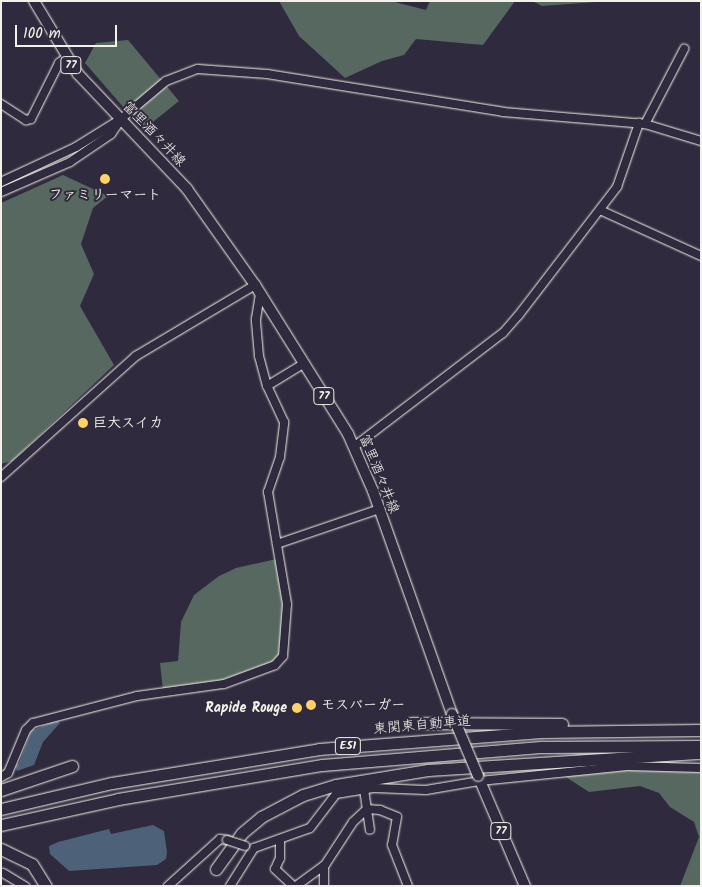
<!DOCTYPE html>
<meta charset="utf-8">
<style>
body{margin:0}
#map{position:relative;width:702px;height:887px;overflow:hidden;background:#2f2a3d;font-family:Kalam,"Klee One",sans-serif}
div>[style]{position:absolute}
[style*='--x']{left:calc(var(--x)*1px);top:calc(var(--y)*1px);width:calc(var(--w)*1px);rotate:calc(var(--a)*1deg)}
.green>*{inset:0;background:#566860}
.water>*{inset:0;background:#4d6178}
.roads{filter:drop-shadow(0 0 1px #f4f1e8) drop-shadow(0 0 1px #f4f1e8)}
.minor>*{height:8px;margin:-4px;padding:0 4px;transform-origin:4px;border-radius:4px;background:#2f2a3d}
.major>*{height:10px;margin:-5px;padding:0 5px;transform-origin:5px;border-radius:5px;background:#2f2a3d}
.highway>*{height:11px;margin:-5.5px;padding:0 5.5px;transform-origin:5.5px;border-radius:5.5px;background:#2f2a3d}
.bridges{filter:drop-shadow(0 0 1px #f4f1e8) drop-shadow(0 0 1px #f4f1e8)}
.minor-bridge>*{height:8px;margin:-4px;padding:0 4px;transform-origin:4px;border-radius:4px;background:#2f2a3d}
.major-bridge>*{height:10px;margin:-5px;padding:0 5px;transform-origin:5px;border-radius:5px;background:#2f2a3d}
.dots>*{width:14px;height:14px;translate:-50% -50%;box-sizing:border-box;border:2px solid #2f2a3d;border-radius:50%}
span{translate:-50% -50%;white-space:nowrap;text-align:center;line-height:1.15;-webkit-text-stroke:4px #2f2a3d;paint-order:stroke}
.shield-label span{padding:1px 4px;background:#2f2a3d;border:1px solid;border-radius:4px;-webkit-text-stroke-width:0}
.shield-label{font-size:12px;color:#f4f1e8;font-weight:700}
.street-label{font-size:14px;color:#f4f1e8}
.poi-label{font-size:14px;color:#f4f1e8;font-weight:700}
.left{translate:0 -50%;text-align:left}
.right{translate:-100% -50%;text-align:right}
.frame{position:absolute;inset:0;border:2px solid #f4f1e8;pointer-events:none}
.scale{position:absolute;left:15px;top:25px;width:102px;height:22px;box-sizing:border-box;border:2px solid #f4f1e8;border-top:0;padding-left:6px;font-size:15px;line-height:18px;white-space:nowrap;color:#f4f1e8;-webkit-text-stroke:4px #2f2a3d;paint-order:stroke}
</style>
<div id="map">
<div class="green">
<i style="clip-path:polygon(279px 1px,391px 1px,426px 10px,430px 1px,515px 1px,483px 45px,416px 39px,404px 55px,382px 61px,345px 78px,299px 36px)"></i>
<i style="clip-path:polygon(532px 1px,609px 1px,542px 6px)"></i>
<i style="clip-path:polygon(128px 40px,179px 101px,143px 130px,85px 63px,96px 43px)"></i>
<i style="clip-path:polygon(63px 175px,108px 196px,93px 208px,81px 244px,94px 274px,80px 306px,114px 365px,12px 461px,1px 464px,1px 203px)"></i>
<i style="clip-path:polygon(277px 559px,285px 604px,278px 660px,223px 682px,163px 690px,160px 663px,178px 661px,181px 622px,194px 595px,219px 576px,236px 568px)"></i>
<i style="clip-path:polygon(578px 754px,612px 754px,701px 766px,701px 886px,680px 886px,699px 837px,694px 822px,670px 807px,659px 793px,640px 786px,589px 792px,558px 772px,562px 759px)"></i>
</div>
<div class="water">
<i style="clip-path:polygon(57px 720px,60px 723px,43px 742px,34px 765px,17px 771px,15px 766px,19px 763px,31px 731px)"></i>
<i style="clip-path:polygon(153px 825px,164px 831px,167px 852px,166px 859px,157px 865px,69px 871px,50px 854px,49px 846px,58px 842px,109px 829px,111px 834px)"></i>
</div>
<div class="roads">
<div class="minor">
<i style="--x:1;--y:104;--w:30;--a:33"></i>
<i style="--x:26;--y:120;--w:5;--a:-11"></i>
<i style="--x:31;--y:119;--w:63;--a:-63.4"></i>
<i style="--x:59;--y:63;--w:9;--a:-36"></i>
<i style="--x:645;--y:124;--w:85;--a:-62.5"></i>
<i style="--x:1;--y:182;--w:83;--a:-25"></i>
<i style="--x:76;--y:147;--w:53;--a:-31.9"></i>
<i style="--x:121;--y:119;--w:59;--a:-40.2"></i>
<i style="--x:166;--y:81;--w:34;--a:-21"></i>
<i style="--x:198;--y:69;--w:69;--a:4.1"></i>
<i style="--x:267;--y:74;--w:239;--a:9.1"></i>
<i style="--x:503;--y:112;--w:143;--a:4.8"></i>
<i style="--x:645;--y:124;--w:59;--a:16.9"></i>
<i style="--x:1;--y:192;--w:75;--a:-23.5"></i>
<i style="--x:70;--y:162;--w:50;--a:-34.3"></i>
<i style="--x:111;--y:134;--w:16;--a:-55"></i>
<i style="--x:600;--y:210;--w:111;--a:24.5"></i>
<i style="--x:267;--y:386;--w:42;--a:-31.4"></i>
<i style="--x:355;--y:446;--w:186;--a:-37.4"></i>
<i style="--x:503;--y:333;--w:23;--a:-49"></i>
<i style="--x:518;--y:316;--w:163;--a:-52.5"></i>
<i style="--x:617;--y:187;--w:68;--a:-71"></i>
<i style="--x:1;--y:477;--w:181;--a:-41.9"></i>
<i style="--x:136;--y:356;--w:139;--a:-30.8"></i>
<i style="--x:277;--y:544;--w:109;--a:-18.8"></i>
<i style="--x:1;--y:777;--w:8;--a:-30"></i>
<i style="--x:8;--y:773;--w:47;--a:-67.3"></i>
<i style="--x:26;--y:730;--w:10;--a:-45"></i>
<i style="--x:33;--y:723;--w:107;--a:-14.6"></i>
<i style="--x:137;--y:696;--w:88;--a:-7.9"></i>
<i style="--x:224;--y:684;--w:54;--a:-20.4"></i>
<i style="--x:275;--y:665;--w:12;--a:-48"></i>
<i style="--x:283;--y:656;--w:52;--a:-85.6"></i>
<i style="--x:287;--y:604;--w:114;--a:-99.6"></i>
<i style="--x:268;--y:492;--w:37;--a:-71"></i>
<i style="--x:280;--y:457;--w:35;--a:-83"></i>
<i style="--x:284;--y:422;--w:40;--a:-115"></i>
<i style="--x:267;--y:386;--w:31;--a:-105"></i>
<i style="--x:259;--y:356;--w:37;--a:-95"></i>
<i style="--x:256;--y:319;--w:25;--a:-81"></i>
<i style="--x:364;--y:789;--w:41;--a:81.7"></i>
<i style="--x:280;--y:840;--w:18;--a:90"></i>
<i style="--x:280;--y:858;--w:12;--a:114"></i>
<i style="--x:275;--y:869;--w:25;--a:43"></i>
<i style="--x:3;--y:873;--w:26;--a:31"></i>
<i style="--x:168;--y:886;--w:70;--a:-42.1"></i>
<i style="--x:220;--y:839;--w:7;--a:8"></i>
<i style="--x:230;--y:886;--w:45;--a:-57.7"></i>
<i style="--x:254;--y:848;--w:59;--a:-19.7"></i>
<i style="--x:310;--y:828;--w:43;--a:-52.6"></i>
<i style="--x:336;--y:794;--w:39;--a:-9"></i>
<i style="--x:375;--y:788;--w:51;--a:2.2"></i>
<i style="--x:426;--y:790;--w:55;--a:-9.5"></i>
<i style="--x:480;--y:781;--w:148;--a:-5.8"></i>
<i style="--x:627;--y:766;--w:74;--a:1.5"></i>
<i style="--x:296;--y:886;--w:36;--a:-36"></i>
<i style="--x:325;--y:865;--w:51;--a:-56.9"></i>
<i style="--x:353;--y:822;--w:19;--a:-43"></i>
<i style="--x:367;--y:809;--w:13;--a:4"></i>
<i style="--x:380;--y:810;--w:18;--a:22"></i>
<i style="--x:397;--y:817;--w:28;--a:100"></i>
<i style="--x:392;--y:845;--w:44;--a:68.7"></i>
<i style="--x:324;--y:886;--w:20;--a:-90"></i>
</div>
<div class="major">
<i style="--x:34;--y:1;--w:85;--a:58.9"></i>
<i style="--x:78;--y:74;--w:158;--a:46.5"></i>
<i style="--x:187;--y:189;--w:118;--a:54.7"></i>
<i style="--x:255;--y:285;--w:176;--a:58"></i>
<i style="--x:348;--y:434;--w:62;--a:66.3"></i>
<i style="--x:373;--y:491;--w:237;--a:70.5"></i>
<i style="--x:478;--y:776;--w:120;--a:66.9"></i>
</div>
<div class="highway">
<i style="--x:411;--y:723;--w:151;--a:0.4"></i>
<i style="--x:1;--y:790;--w:75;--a:-18.7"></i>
<i style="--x:1;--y:809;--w:114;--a:-13.2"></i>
<i style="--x:112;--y:783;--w:210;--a:-9.3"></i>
<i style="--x:319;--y:749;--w:223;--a:-4.4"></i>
<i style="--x:541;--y:732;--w:160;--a:-0.7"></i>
<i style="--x:1;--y:825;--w:120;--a:-12.5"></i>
<i style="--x:118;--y:799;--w:207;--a:-9.5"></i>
<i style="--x:322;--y:765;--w:222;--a:-4.7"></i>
<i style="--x:543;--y:747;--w:158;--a:-0.4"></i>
<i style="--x:1;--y:849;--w:34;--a:26"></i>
<i style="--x:32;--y:864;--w:26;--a:58"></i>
<i style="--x:216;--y:869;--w:44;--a:-54.2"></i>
<i style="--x:242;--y:833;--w:25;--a:-40"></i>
<i style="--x:261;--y:817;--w:47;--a:-27.6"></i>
<i style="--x:303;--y:795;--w:34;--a:-17"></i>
<i style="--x:336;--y:785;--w:93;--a:-9.3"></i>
<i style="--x:428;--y:770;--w:274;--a:-3.6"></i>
</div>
</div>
<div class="bridges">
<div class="minor-bridge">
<i style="--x:227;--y:840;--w:19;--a:18"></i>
</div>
<div class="major-bridge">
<i style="--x:452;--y:714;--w:67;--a:67.2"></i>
</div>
</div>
<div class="dots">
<i style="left:105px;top:179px;background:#ffd166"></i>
<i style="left:83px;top:423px;background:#ffd166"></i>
<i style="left:311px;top:705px;background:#ffd166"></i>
<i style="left:297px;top:708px;background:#ffd166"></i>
</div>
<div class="shield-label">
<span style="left:71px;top:65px">77</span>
<span style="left:324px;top:396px">77</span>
<span style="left:348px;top:746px">E51</span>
<span style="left:501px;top:831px">77</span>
</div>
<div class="street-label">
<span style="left:154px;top:134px;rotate:46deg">富里酒々井線</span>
<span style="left:379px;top:474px;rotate:68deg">富里酒々井線</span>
<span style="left:422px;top:725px;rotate:-5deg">東関東自動車道</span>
</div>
<div class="poi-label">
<span style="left:105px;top:195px">ファミリーマート</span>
<span class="left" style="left:93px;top:423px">巨大スイカ</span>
<span class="left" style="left:321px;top:705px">モスバーガー</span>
<span class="right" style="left:287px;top:708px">Rapide Rouge</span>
</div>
<div class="frame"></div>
<div class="scale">100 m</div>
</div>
